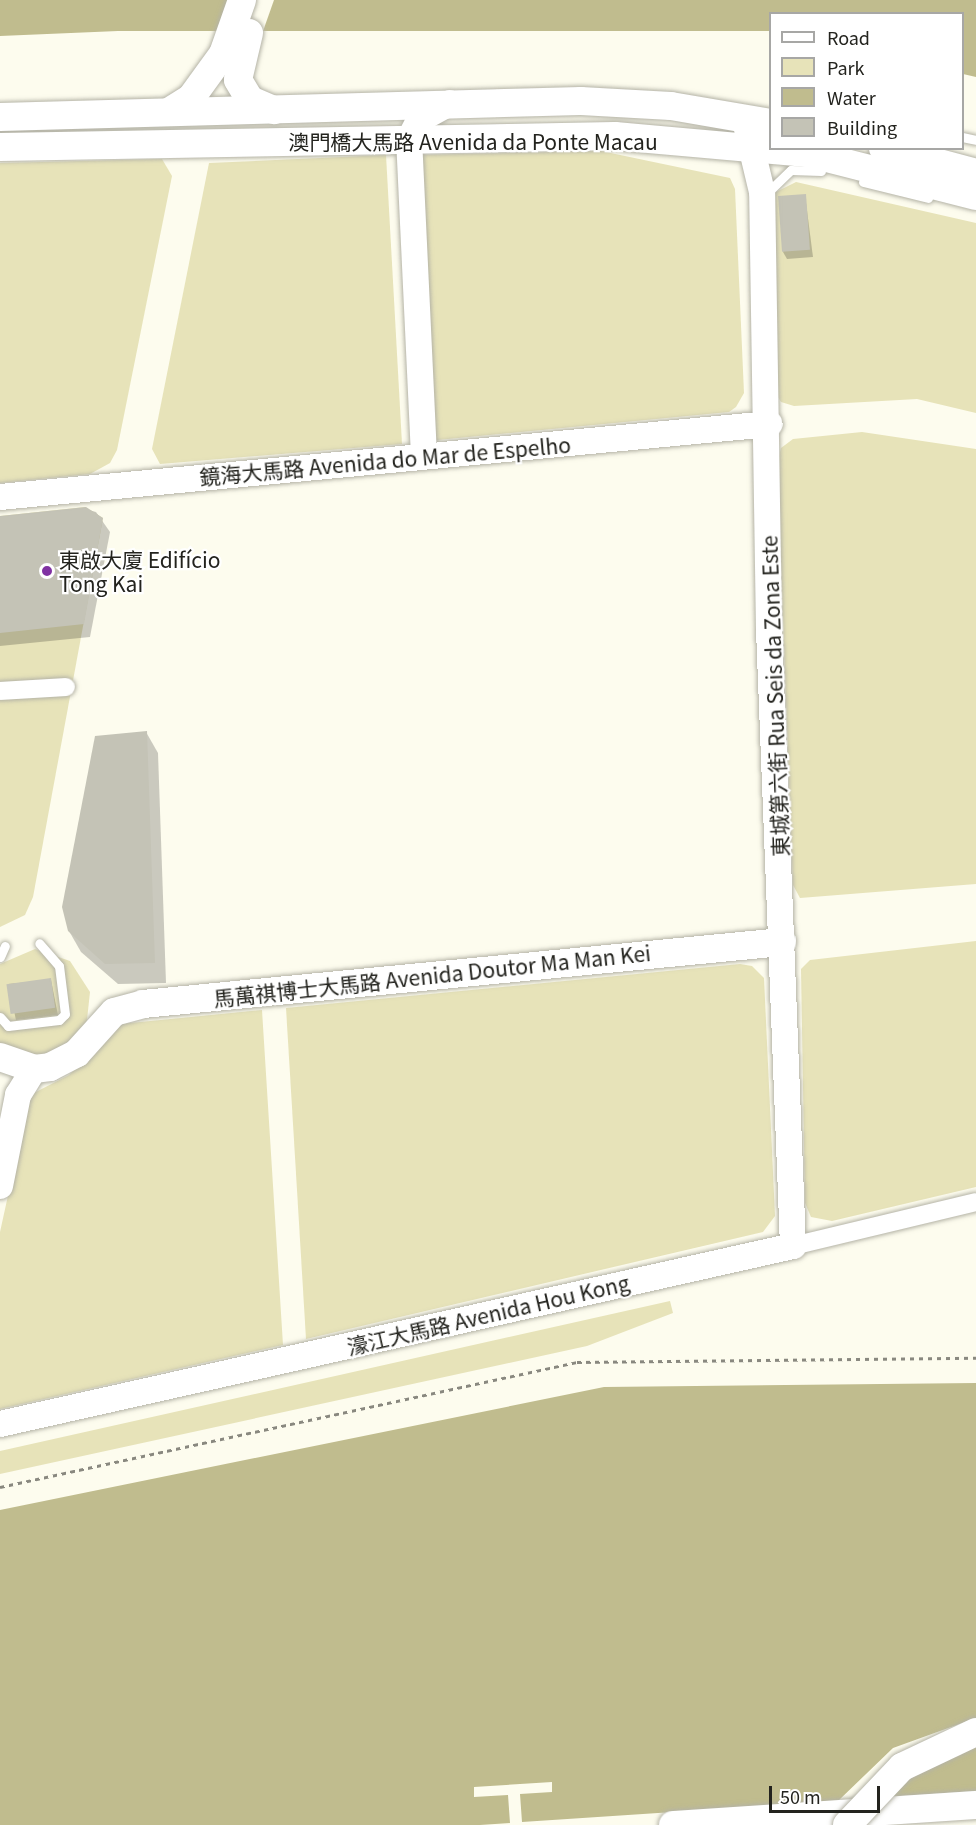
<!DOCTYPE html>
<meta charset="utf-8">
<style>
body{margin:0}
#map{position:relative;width:976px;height:1825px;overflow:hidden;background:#fdfcee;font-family:Georgia,"Noto Sans SC",serif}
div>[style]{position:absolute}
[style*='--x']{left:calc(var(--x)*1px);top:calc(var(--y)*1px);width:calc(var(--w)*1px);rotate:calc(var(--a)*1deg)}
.green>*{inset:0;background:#e7e3b9}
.water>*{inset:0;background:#c0bc8e}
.pier>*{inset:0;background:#fdfcee}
.shadow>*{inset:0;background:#0003}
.building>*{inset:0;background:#c4c3b6;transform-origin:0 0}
.path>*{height:3px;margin-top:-1.5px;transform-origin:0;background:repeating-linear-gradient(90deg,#89887f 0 4.5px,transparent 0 9px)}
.roads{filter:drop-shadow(0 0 2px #b4b3a6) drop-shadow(0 0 2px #b4b3a6)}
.lane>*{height:9px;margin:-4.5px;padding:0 4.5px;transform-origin:4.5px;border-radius:4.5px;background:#fff}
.street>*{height:18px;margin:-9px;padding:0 9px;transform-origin:9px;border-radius:9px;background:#fff}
.secondary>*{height:26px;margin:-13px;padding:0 13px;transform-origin:13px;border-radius:13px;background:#fff}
.primary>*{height:28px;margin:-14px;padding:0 14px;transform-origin:14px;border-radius:14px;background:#fff}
.bridges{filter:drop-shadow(0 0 2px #b4b3a6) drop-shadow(0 0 2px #b4b3a6)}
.primary-bridge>*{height:28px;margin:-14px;padding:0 14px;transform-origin:14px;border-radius:14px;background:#fff}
.dots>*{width:16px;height:16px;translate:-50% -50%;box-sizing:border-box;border:3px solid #fff;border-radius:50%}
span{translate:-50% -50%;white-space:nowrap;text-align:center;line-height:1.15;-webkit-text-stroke:4.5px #fff;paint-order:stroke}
.street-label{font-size:21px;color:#23231e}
.poi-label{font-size:21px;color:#23231e}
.left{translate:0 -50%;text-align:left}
.legend{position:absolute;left:769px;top:12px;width:195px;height:138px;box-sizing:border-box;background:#fff;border:2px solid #a7a7a5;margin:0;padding:8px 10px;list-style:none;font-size:18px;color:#23231e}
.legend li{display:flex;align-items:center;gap:12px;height:30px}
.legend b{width:30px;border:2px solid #a7a7a5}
.scale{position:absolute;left:769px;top:1786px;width:111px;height:27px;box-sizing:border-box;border:3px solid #23231e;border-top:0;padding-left:8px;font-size:18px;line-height:21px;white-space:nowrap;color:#23231e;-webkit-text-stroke:4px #fff;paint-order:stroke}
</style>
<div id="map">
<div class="green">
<i style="clip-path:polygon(601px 151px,730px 178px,735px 189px,744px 393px,736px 407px,729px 412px,427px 441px,413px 155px)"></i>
<i style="clip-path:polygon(386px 155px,402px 444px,160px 464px,152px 449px,209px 163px)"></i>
<i style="clip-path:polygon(162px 159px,172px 176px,117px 450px,110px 463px,90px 474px,0 483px,0 163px)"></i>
<i style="clip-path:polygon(796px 182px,976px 223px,976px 413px,917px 399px,794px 406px,781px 402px,775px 392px,774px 193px)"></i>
<i style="clip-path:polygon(862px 432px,976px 449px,976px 884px,800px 898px,793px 885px,777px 464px,781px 448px,793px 439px)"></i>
<i style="clip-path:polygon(85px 507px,103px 518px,33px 897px,25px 915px,0 927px,0 516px)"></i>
<i style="clip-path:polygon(976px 941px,976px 1187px,832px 1221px,811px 1217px,805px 1203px,801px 969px,810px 960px)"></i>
<i style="clip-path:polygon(35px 949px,70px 961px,90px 992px,86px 1029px,44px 1059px,0 1044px,0 964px)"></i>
<i style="clip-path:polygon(740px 964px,752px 966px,764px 978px,775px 1216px,763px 1232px,306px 1339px,286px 1008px)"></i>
<i style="clip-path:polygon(262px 1010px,283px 1345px,0 1409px,0 1232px,30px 1095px,69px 1075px,120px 1024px)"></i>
<i style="clip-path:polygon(670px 1301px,673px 1313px,587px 1346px,0 1474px,0 1451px)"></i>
</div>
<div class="water">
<i style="clip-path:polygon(0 0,976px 0,976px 77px,963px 74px,962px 14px,770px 14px,770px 31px,118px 31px,0 36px)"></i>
<i style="clip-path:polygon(976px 1383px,976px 1825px,0 1825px,0 1510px,604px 1387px)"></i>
</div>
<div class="pier">
<i style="clip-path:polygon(229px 0,274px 0,262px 34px)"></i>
<i style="clip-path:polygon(976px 1718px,950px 1749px,886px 1797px,976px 1791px,976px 1825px,480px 1825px,510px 1823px,508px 1795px,474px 1797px,474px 1787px,552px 1782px,552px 1792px,520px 1794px,522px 1822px,838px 1801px,893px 1748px)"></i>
</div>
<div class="shadow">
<i style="clip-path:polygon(805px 195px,813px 257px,787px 259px,783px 252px)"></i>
<i style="clip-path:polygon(85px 509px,96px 512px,110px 532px,90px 637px,0 646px,0 517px)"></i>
<i style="clip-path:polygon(146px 732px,158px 753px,166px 983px,118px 984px,81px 952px,69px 931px)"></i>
<i style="clip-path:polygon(51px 980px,58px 1015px,16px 1020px,8px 984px)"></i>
</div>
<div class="building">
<i style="left:806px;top:194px;width:56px;height:28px;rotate:86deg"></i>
<i style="clip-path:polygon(86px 507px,103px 518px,84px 624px,0 633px,0 516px)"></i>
<i style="clip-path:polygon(147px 731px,155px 963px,105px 964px,68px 931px,62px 907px,95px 736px)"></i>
<i style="left:51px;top:978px;width:30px;height:45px;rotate:82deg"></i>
</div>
<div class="path">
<i style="--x:0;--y:1487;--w:590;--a:-12.22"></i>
<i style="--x:577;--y:1362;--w:399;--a:-0.6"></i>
</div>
<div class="roads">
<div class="lane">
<i style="--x:962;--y:137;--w:14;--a:12"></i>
<i style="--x:863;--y:182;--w:67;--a:13.8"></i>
<i style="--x:767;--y:193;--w:33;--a:-44"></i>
<i style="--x:791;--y:170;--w:30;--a:2"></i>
<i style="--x:0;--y:957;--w:12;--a:-66"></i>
<i style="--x:0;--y:1017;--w:12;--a:48"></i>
<i style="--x:8;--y:1026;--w:51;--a:-6.7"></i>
<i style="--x:59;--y:1020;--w:8;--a:-45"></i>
<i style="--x:65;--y:1014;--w:48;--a:-97.1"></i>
<i style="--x:59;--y:966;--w:30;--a:-131"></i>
</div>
<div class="street">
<i style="--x:0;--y:691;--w:66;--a:-3.5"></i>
<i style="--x:793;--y:1246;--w:188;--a:-13.5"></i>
</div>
<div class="secondary">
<i style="--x:424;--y:456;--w:316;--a:-92.7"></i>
<i style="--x:409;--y:140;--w:22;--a:-63"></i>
<i style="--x:419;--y:120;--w:35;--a:-29"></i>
<i style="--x:0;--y:497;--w:773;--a:-5.42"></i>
<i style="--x:0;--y:1186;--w:93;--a:-78.8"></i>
<i style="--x:18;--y:1095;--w:31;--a:-58"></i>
<i style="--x:0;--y:1424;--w:813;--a:-12.65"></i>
<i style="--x:793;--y:1246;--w:616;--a:-92.23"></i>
<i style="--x:769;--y:630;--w:438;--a:-90.9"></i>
<i style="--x:762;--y:192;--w:65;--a:-103.4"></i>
</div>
<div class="primary">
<i style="--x:249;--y:33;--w:48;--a:103.2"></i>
<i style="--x:238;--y:80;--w:23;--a:59"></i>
<i style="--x:250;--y:100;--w:26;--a:23"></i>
<i style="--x:170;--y:111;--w:25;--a:-32"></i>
<i style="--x:191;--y:98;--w:54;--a:-54"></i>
<i style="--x:223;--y:54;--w:57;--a:-70.6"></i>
<i style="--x:0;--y:117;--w:581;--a:-1.58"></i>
<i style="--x:581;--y:101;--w:90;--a:3.2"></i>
<i style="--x:671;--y:106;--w:100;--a:9.7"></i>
<i style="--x:0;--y:147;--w:615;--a:-1.02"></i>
<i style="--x:615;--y:136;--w:193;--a:5.1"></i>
<i style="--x:807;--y:153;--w:174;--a:14.3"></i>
<i style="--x:883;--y:148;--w:96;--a:15"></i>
<i style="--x:0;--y:1057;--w:36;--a:19"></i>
<i style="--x:34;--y:1069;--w:16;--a:-7"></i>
<i style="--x:50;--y:1067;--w:30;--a:-27"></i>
<i style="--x:77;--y:1053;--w:55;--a:-47.9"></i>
<i style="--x:114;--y:1012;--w:30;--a:-15"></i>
<i style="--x:143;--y:1004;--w:642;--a:-5.54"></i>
<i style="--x:673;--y:1825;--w:304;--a:-3.8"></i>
</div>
</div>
<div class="bridges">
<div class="primary-bridge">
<i style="--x:847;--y:1825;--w:80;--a:-46.5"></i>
<i style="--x:902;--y:1767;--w:82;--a:-25.3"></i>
</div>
</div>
<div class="dots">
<i style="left:47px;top:571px;background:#8032a2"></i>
</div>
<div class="street-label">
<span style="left:473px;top:141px">澳門橋大馬路 Avenida da Ponte Macau</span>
<span style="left:385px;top:460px;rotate:-5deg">鏡海大馬路 Avenida do Mar de Espelho</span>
<span style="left:774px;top:696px;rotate:-92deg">東城第六街 Rua Seis da Zona Este</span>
<span style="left:432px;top:975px;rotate:-6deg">馬萬祺博士大馬路 Avenida Doutor Ma Man Kei</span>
<span style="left:488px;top:1314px;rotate:-13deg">濠江大馬路 Avenida Hou Kong</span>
</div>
<div class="poi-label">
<span class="left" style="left:59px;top:571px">東啟大廈 Edifício<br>Tong Kai</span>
</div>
<ul class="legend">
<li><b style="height:8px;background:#fff"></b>Road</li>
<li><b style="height:16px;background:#e7e3b9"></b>Park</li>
<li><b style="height:16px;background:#c0bc8e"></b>Water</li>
<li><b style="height:16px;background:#c4c3b6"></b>Building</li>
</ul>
<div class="scale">50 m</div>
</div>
